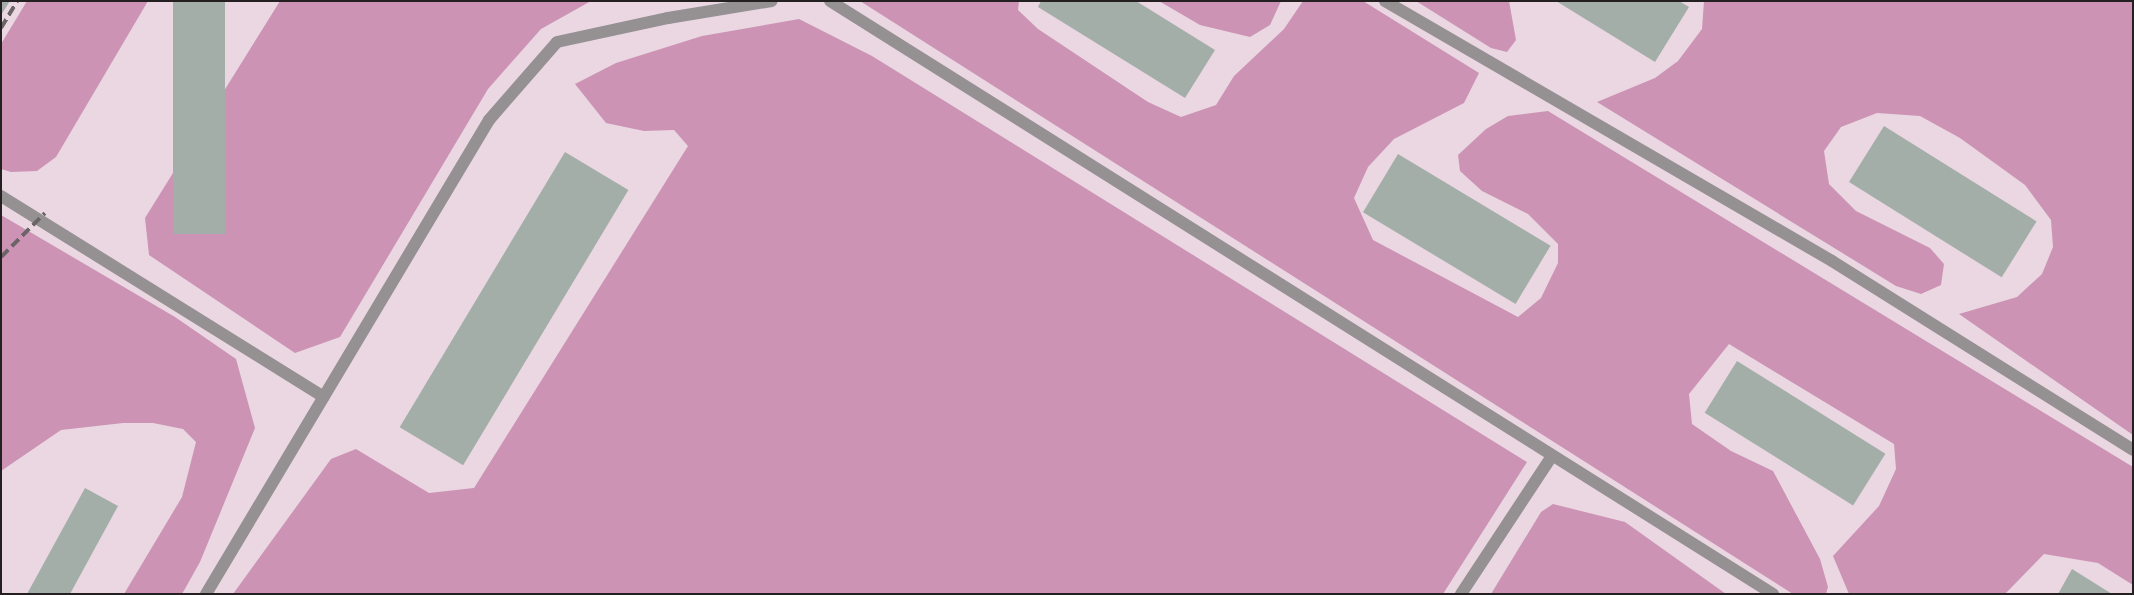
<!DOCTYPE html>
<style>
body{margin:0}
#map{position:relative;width:2134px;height:595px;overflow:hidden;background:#f1e5ec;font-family:Arial,sans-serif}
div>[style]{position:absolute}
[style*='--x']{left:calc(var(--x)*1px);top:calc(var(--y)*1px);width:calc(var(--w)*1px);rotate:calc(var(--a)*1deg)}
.built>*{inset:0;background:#ead7e2;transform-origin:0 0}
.forest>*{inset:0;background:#cc93b5}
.building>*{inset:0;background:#a4aea8;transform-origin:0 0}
.lane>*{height:12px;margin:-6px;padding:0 6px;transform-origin:6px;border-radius:6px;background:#959092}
.rail>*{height:4px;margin-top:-2px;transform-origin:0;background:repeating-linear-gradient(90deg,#6a6467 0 10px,transparent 0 15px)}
span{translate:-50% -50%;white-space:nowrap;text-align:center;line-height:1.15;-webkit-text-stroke:4.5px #f1e5ec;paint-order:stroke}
.frame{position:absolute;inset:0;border:2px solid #242022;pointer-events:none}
</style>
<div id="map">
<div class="built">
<i style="left:1px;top:1px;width:2132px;height:593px"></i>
</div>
<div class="forest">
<i style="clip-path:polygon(27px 1px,148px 1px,56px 157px,37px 171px,11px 172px,1px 169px,1px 44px)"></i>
<i style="clip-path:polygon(280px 1px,591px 1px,541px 29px,488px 89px,340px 337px,295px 353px,149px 255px,145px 218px)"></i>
<i style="clip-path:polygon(860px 1px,1019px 1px,1018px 10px,1038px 29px,1148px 102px,1181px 117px,1216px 105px,1234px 76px,1284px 29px,1303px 1px,1363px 1px,1479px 73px,1464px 103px,1394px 139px,1368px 167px,1354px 198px,1373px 240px,1518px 317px,1541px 298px,1558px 263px,1558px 244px,1528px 214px,1482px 191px,1460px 171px,1458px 155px,1486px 129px,1508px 116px,1548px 111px,2133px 467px,2133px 585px,2098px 563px,2044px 554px,2005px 594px,1849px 594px,1833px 556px,1879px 506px,1896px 469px,1894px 444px,1729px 344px,1689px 394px,1692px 424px,1731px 451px,1773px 471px,1820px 559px,1828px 587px,1826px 594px,1793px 594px)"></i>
<i style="clip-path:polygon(1159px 1px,1281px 1px,1270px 25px,1250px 37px,1200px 25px)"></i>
<i style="clip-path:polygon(1416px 1px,1509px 1px,1516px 40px,1507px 52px,1491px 48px)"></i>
<i style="clip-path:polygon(1704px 1px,2133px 1px,2133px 435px,1959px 314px,2017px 297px,2042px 274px,2053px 247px,2051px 220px,2025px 185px,1960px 138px,1920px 116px,1877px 113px,1841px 127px,1824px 151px,1829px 184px,1856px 211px,1930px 248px,1944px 264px,1941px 285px,1921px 294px,1896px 286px,1597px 102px,1655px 78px,1678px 61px,1702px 29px)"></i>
<i style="clip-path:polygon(799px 19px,872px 56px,1527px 462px,1443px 594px,233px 594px,331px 459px,356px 449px,429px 493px,474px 488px,688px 146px,674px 130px,644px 131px,606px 123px,575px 84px,616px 63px,702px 36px)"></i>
<i style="clip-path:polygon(1px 215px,175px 317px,236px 359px,255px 428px,200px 562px,182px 594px,124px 594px,182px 497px,196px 442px,183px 429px,153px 423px,123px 423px,61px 430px,1px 471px)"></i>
<i style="clip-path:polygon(1553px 504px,1625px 522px,1726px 594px,1491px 594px,1541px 512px)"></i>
</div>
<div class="building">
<i style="clip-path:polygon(1px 1px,10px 1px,1px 15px)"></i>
<i style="left:173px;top:1px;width:52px;height:233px"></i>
<i style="clip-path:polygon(1041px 1px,1136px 1px,1215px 50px,1185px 98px,1038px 7px)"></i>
<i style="clip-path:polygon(1556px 1px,1679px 1px,1689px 7px,1655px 62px)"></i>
<i style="left:1884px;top:126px;width:180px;height:66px;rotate:32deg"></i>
<i style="left:565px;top:152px;width:74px;height:321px;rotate:31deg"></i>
<i style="left:1398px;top:154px;width:178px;height:68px;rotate:31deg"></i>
<i style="left:1737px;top:361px;width:175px;height:61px;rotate:32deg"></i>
<i style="clip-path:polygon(85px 488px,118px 506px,70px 594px,27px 594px)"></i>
<i style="clip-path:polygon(2072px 569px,2112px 594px,2058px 594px)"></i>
</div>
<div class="lane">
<i style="--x:830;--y:1;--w:1114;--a:32.16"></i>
<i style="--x:1385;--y:1;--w:517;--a:30.18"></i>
<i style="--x:1832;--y:261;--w:355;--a:32.1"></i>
<i style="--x:1;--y:196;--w:380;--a:31.9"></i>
<i style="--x:206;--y:594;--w:552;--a:-59.16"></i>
<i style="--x:489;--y:120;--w:103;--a:-48.9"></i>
<i style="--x:557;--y:42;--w:114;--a:-12.2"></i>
<i style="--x:668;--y:18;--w:105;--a:-9.3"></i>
<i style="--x:1461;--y:594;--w:165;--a:-56.6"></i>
</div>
<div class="rail">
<i style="--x:1;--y:28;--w:31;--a:-59"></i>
<i style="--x:1;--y:257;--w:62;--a:-45"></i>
</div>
<div class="frame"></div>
</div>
